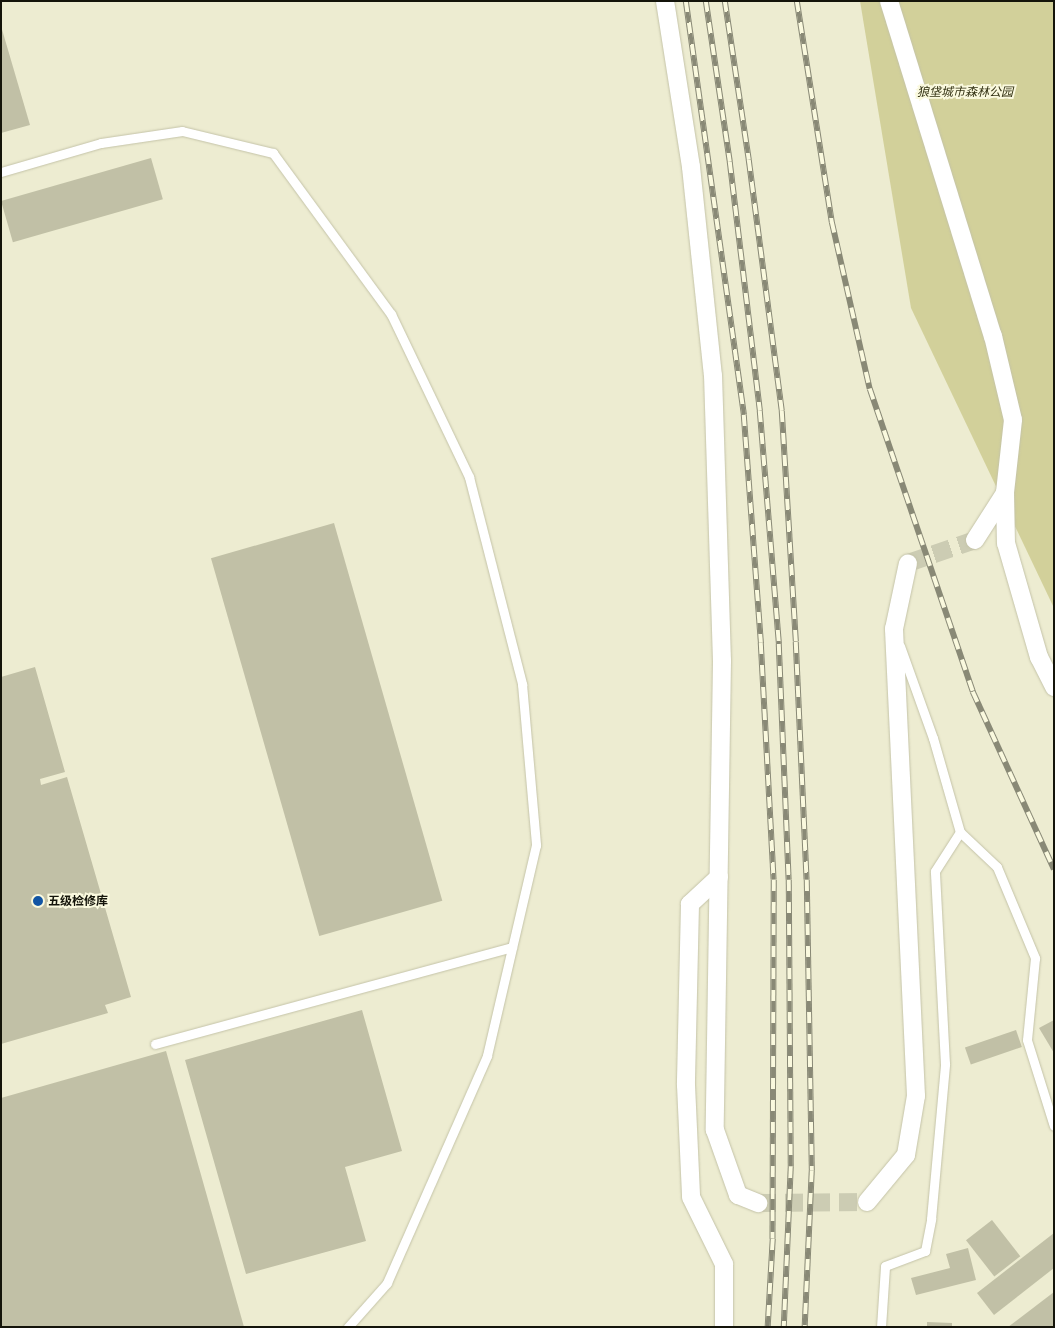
<!DOCTYPE html>
<meta charset="utf-8">
<style>
body{margin:0}
#map{position:relative;width:1055px;height:1328px;overflow:hidden;background:#edecd1;font-family:"PT Serif","Noto Sans SC",serif}
div>[style]{position:absolute}
[style*='--x']{left:calc(var(--x)*1px);top:calc(var(--y)*1px);width:calc(var(--w)*1px);rotate:calc(var(--a)*1deg)}
.green>*{inset:0;background:#d2d09a}
.building>*{inset:0;background:#c1c0a6;transform-origin:0 0}
.street-tunnel>*{height:18px;margin-top:-9px;transform-origin:0;background:repeating-linear-gradient(90deg,#ccccb3 0 18px,transparent 0 27px)}
.roads{filter:drop-shadow(0 0 1px #c4c3a8) drop-shadow(0 0 1px #c4c3a8)}
.lane>*{height:9px;margin:-4.5px;padding:0 4.5px;transform-origin:4.5px;border-radius:4.5px;background:#fff}
.street>*{height:18px;margin:-9px;padding:0 9px;transform-origin:9px;border-radius:9px;background:#fff}
.rail>*{height:5.5px;margin-top:-2.75px;transform-origin:0;background:repeating-linear-gradient(90deg,#faf9de 0 11px,#898976 0 22px);box-sizing:border-box;border-block:1px solid #898976}
.dots>*{width:14px;height:14px;translate:-50% -50%;box-sizing:border-box;border:2px solid #faf9de;border-radius:50%}
span{translate:-50% -50%;white-space:nowrap;text-align:center;line-height:1.15;-webkit-text-stroke:4px #faf9de;paint-order:stroke}
.park-label{font-size:12px;color:#323112;font-style:italic}
.poi-label{font-size:12px;color:#14140a;font-weight:700}
.left{translate:0 -50%;text-align:left}
.frame{position:absolute;inset:0;border:2px solid #14140a;pointer-events:none}
</style>
<div id="map">
<div class="green">
<i style="clip-path:polygon(860px 1px,1054px 1px,1054px 608px,911px 308px)"></i>
</div>
<div class="building">
<i style="clip-path:polygon(1px 26px,30px 125px,1px 133px)"></i>
<i style="left:151px;top:158px;width:43px;height:156px;rotate:74deg"></i>
<i style="left:334px;top:523px;width:393px;height:128px;rotate:74deg"></i>
<i style="clip-path:polygon(35px 667px,65px 772px,40px 779px,41px 785px,67px 777px,131px 997px,105px 1005px,108px 1013px,1px 1044px,1px 677px)"></i>
<i style="clip-path:polygon(362px 1010px,402px 1151px,345px 1167px,366px 1241px,246px 1274px,185px 1060px)"></i>
<i style="clip-path:polygon(1054px 1020px,1054px 1053px,1039px 1028px)"></i>
<i style="left:1016px;top:1030px;width:18px;height:54px;rotate:71deg"></i>
<i style="clip-path:polygon(166px 1051px,244px 1327px,1px 1327px,1px 1098px)"></i>
<i style="left:992px;top:1220px;width:46px;height:33px;rotate:52deg"></i>
<i style="clip-path:polygon(1054px 1233px,1054px 1268px,994px 1315px,977px 1293px)"></i>
<i style="clip-path:polygon(968px 1248px,976px 1280px,916px 1295px,911px 1278px,950px 1268px,946px 1254px)"></i>
<i style="clip-path:polygon(1054px 1292px,1054px 1327px,1008px 1327px)"></i>
<i style="clip-path:polygon(927px 1322px,952px 1323px,952px 1327px,927px 1327px)"></i>
</div>
<div class="street-tunnel">
<i style="--x:908;--y:563;--w:71;--a:-18.9"></i>
<i style="--x:758;--y:1203;--w:109;--a:-0.5"></i>
</div>
<div class="roads">
<div class="lane">
<i style="--x:1;--y:172;--w:104;--a:-16.2"></i>
<i style="--x:101;--y:143;--w:82;--a:-8.4"></i>
<i style="--x:182;--y:131;--w:94;--a:13.6"></i>
<i style="--x:273;--y:153;--w:200;--a:53.8"></i>
<i style="--x:391;--y:314;--w:181;--a:64.4"></i>
<i style="--x:469;--y:477;--w:214;--a:75.6"></i>
<i style="--x:522;--y:684;--w:162;--a:85"></i>
<i style="--x:536;--y:845;--w:217;--a:103.1"></i>
<i style="--x:487;--y:1056;--w:248;--a:113.8"></i>
<i style="--x:387;--y:1283;--w:59;--a:131.6"></i>
<i style="--x:900;--y:646;--w:98;--a:70.3"></i>
<i style="--x:933;--y:738;--w:98;--a:74"></i>
<i style="--x:960;--y:832;--w:51;--a:43.4"></i>
<i style="--x:997;--y:867;--w:99;--a:67.3"></i>
<i style="--x:1035;--y:958;--w:82;--a:95.6"></i>
<i style="--x:1027;--y:1040;--w:90;--a:72.6"></i>
<i style="--x:155;--y:1044;--w:370;--a:-15.2"></i>
<i style="--x:881;--y:1327;--w:61;--a:-86.2"></i>
<i style="--x:885;--y:1266;--w:43;--a:-20.6"></i>
<i style="--x:925;--y:1251;--w:33;--a:-79"></i>
<i style="--x:931;--y:1219;--w:156;--a:-84.8"></i>
<i style="--x:945;--y:1064;--w:193;--a:-93"></i>
<i style="--x:935;--y:871;--w:46;--a:-57.3"></i>
</div>
<div class="street">
<i style="--x:665;--y:1;--w:168;--a:81.1"></i>
<i style="--x:691;--y:167;--w:209;--a:84"></i>
<i style="--x:713;--y:375;--w:286;--a:88.2"></i>
<i style="--x:722;--y:661;--w:469;--a:90.9"></i>
<i style="--x:715;--y:1130;--w:69;--a:70.5"></i>
<i style="--x:738;--y:1195;--w:22;--a:22"></i>
<i style="--x:889;--y:1;--w:351;--a:72.8"></i>
<i style="--x:993;--y:336;--w:86;--a:76.6"></i>
<i style="--x:1013;--y:420;--w:73;--a:96.3"></i>
<i style="--x:1005;--y:493;--w:50;--a:88.9"></i>
<i style="--x:1006;--y:543;--w:119;--a:73.9"></i>
<i style="--x:1039;--y:657;--w:34;--a:63"></i>
<i style="--x:975;--y:540;--w:56;--a:-57.4"></i>
<i style="--x:719;--y:877;--w:40;--a:137"></i>
<i style="--x:690;--y:904;--w:181;--a:91.3"></i>
<i style="--x:686;--y:1085;--w:112;--a:87.4"></i>
<i style="--x:691;--y:1197;--w:75;--a:63.8"></i>
<i style="--x:724;--y:1264;--w:63;--a:90"></i>
<i style="--x:867;--y:1202;--w:61;--a:-50.3"></i>
<i style="--x:906;--y:1155;--w:60;--a:-80.4"></i>
<i style="--x:916;--y:1096;--w:468;--a:-92.7"></i>
<i style="--x:894;--y:629;--w:67;--a:-78"></i>
</div>
</div>
<div class="rail">
<i style="--x:686;--y:1;--w:418;--a:82"></i>
<i style="--x:744;--y:415;--w:229;--a:85.7"></i>
<i style="--x:761;--y:643;--w:237;--a:86.9"></i>
<i style="--x:774;--y:880;--w:359;--a:90.2"></i>
<i style="--x:773;--y:1239;--w:88;--a:93.3"></i>
<i style="--x:706;--y:1;--w:163;--a:81.5"></i>
<i style="--x:730;--y:162;--w:251;--a:83.1"></i>
<i style="--x:760;--y:411;--w:234;--a:85.3"></i>
<i style="--x:779;--y:644;--w:236;--a:87.6"></i>
<i style="--x:789;--y:880;--w:287;--a:89.6"></i>
<i style="--x:791;--y:1167;--w:160;--a:92.5"></i>
<i style="--x:725;--y:1;--w:161;--a:81.4"></i>
<i style="--x:749;--y:160;--w:253;--a:82.5"></i>
<i style="--x:782;--y:411;--w:231;--a:86.5"></i>
<i style="--x:796;--y:642;--w:238;--a:87.4"></i>
<i style="--x:807;--y:880;--w:291;--a:89"></i>
<i style="--x:812;--y:1171;--w:156;--a:92.6"></i>
<i style="--x:797;--y:1;--w:224;--a:81"></i>
<i style="--x:832;--y:222;--w:171;--a:77.2"></i>
<i style="--x:870;--y:389;--w:320;--a:71.2"></i>
<i style="--x:973;--y:692;--w:195;--a:65.4"></i>
</div>
<div class="dots">
<i style="left:38px;top:901px;background:#1155a4"></i>
</div>
<div class="park-label">
<span style="left:965px;top:92px">狼垡城市森林公园</span>
</div>
<div class="poi-label">
<span class="left" style="left:48px;top:901px">五级检修库</span>
</div>
<div class="frame"></div>
</div>
